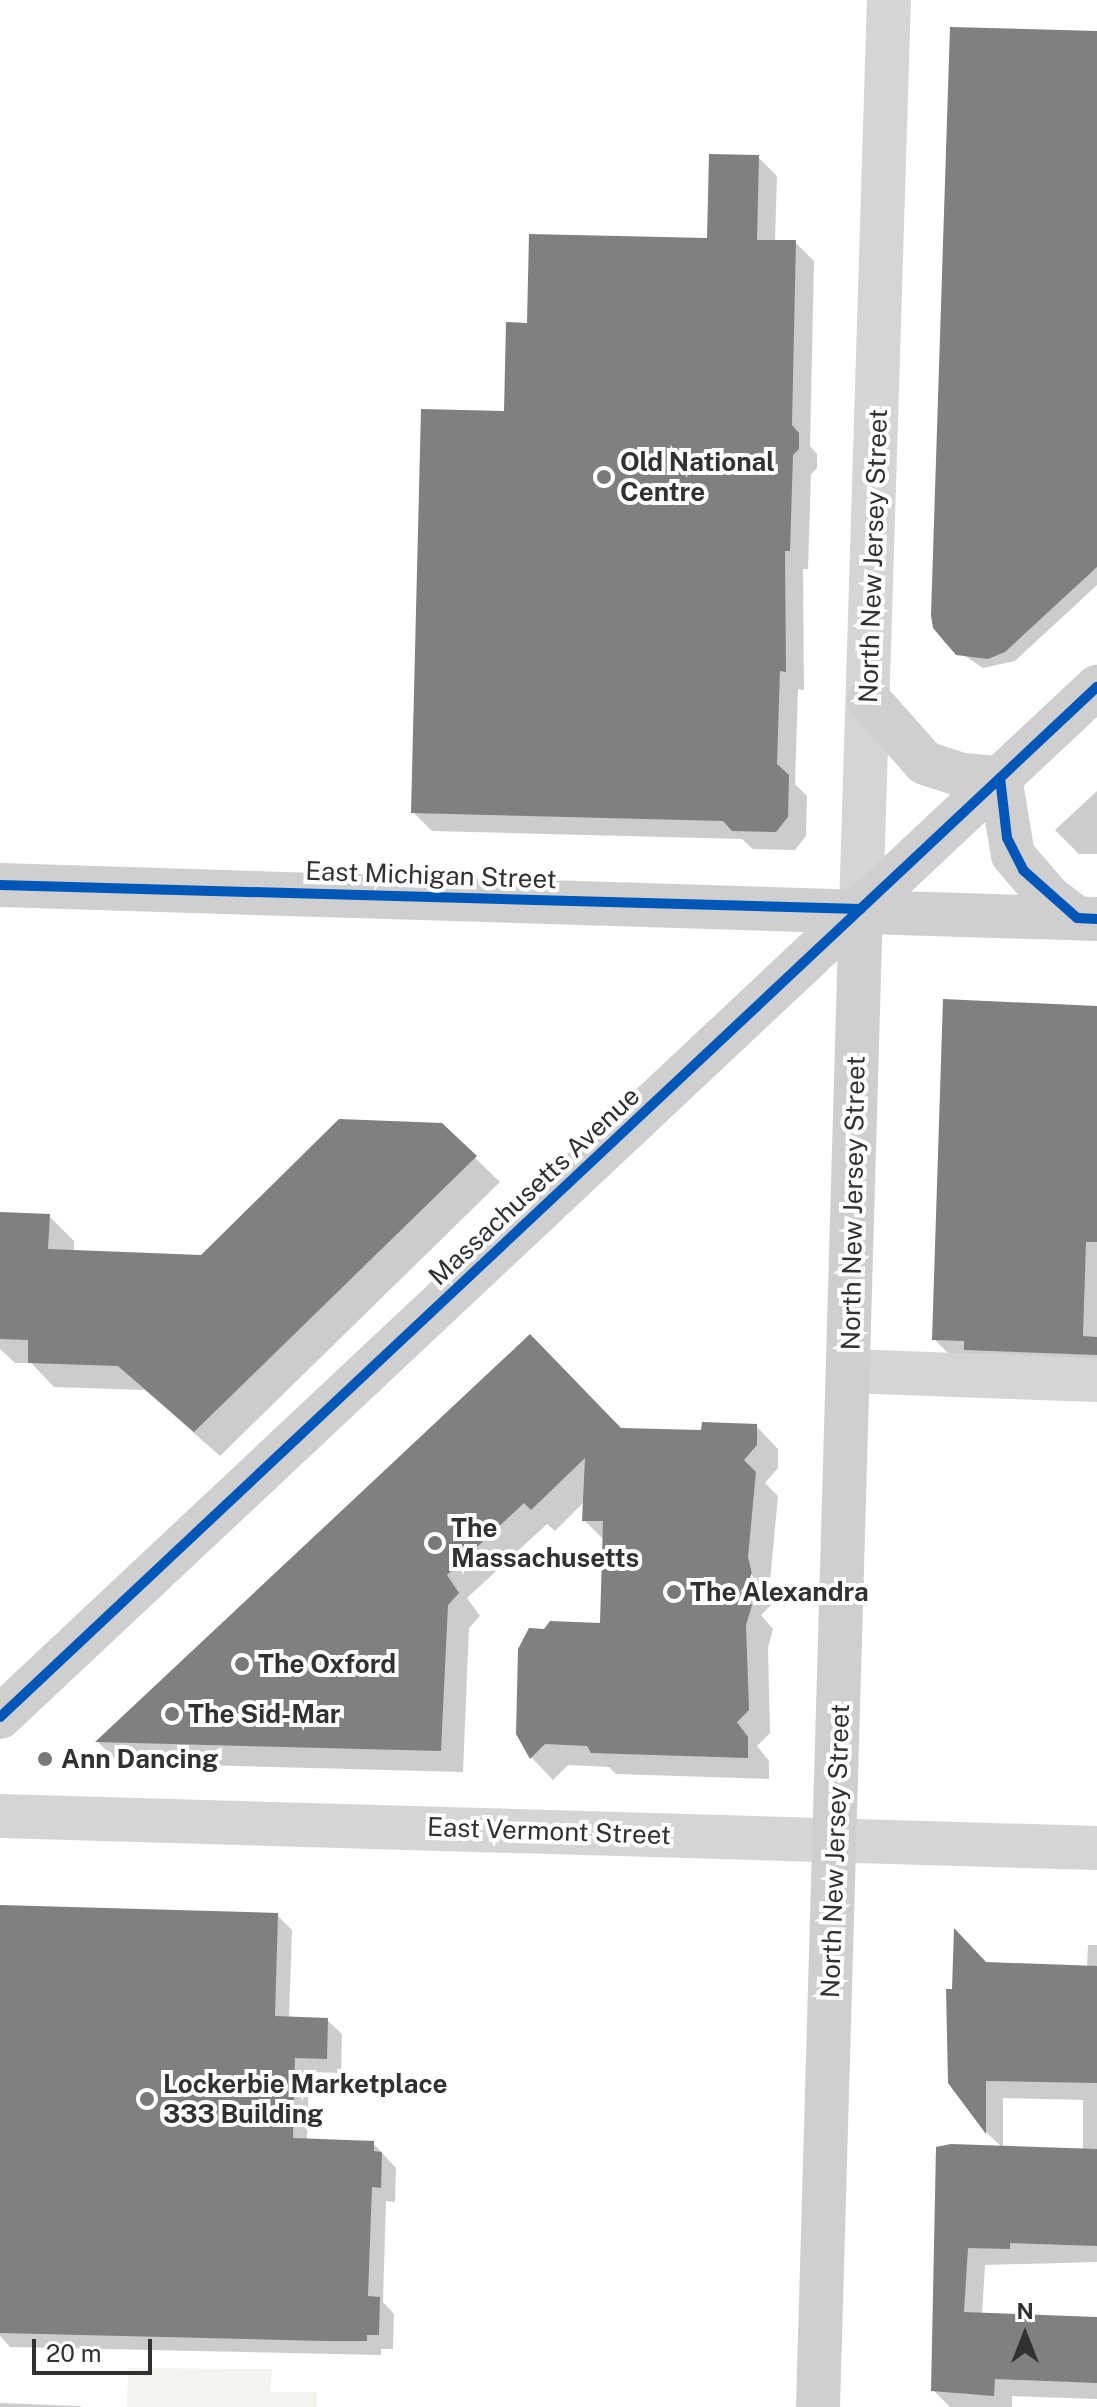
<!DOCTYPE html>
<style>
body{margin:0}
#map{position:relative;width:1097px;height:2407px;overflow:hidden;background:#fff;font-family:"Public Sans",sans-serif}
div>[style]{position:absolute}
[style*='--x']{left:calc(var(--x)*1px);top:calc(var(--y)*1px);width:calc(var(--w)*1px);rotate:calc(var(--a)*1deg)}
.green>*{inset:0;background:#f1f5ee}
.shadow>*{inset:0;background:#0003}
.building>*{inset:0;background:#808080}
.minor>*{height:44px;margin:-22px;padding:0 22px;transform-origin:22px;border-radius:22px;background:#d5d5d5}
.secondary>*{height:44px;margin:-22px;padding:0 22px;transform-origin:22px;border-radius:22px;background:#cfcfcf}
.cycleway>*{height:10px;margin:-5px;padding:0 5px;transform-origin:5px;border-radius:5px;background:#0057b8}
.dots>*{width:22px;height:22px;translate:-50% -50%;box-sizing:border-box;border:4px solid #fff;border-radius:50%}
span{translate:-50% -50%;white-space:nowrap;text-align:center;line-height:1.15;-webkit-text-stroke:8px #fff;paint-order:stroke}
.poi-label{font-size:26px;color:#313131;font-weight:700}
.left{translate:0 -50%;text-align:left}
.street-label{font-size:26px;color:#313131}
.north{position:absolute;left:985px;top:2295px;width:80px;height:80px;-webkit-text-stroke:6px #fff;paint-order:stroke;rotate:0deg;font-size:22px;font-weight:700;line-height:32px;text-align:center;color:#313131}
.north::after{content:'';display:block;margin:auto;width:28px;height:36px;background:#313131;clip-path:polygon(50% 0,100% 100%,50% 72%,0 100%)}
.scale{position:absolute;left:32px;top:2339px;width:120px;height:36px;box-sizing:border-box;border:4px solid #313131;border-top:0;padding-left:10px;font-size:24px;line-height:28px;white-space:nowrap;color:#313131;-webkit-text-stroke:6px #fff;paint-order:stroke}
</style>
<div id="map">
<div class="green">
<i style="clip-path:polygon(128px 2368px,272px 2369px,270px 2392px,317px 2392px,317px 2407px,127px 2407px)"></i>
</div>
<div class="shadow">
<i style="clip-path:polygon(1097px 33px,1097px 585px,1015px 661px,983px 668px,944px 642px,933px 615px)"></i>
<i style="clip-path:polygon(758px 157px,777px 176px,775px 242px,795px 242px,814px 261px,810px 446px,817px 454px,817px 468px,811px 474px,808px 569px,803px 569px,804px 690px,798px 689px,795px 784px,807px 796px,806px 836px,795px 850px,753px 849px,742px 839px,432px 831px,413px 812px,529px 325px,709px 240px)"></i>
<i style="clip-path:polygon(1097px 791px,1097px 854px,1079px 854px,1055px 830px)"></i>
<i style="clip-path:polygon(1097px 1008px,1097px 1370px,949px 1354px,934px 1339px)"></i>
<i style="clip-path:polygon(441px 1125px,500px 1182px,220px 1456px,145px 1390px,54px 1387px,31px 1363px,15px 1363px,0 1349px,0 1214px,49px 1216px,74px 1241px,74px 1252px,202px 1257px)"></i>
<i style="clip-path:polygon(756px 1426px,778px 1449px,778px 1468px,765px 1483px,778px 1496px,770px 1581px,775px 1601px,761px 1615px,773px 1629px,768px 1648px,770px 1733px,757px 1746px,769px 1761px,769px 1779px,616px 1774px,609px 1767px,568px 1765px,553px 1780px,532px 1758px,518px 1733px,602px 1625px,604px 1540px,584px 1520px,585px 1501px,555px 1531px,547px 1524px,467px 1598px,480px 1616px,469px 1628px,463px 1772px,119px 1763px,98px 1742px,621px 1430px,702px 1432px)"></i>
<i style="clip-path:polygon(0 1907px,277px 1915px,292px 1930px,289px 2018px,327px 2020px,342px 2034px,341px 2073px,309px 2072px,307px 2140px,373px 2143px,396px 2168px,395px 2202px,386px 2201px,383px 2302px,394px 2314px,393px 2349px,381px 2349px,381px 2355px,10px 2347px,0 2336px)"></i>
<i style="clip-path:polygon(1088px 1945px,1097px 1945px,1097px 2262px,985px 2265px,982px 2315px,1097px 2319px,1097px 2399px,1012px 2396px,1012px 2407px,950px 2407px,933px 2390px,938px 2149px,1083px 2151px,1083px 2100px,1003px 2098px,1003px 2148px,987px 2133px,950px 2082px,954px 1991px,986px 1964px,1087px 1967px)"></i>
<i style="clip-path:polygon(0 2403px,80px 2406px,81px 2407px,0 2407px)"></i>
</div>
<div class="building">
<i style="clip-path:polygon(950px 27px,1097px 31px,1097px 567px,1005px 652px,988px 659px,956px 655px,933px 628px,931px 615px)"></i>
<i style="clip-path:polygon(709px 154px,759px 155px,757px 240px,796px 240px,792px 425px,799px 433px,799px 449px,793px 455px,790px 551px,785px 551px,786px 672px,780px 671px,777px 764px,789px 775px,788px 817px,776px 832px,732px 831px,723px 821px,411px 813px,421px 409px,504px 411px,506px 322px,527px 323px,529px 234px,707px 238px)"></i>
<i style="clip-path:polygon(943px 999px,1097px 1006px,1097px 1242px,1086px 1242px,1083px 1336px,1097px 1337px,1097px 1355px,964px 1350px,964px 1341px,932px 1340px)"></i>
<i style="clip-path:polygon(339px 1119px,442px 1123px,477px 1156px,194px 1432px,118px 1366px,28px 1363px,28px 1340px,0 1339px,0 1212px,50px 1214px,48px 1249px,201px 1255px)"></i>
<i style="clip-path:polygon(530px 1334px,621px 1428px,701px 1430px,702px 1422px,757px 1424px,757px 1445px,744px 1460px,756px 1472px,748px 1557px,753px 1578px,740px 1591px,752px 1605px,746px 1625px,749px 1710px,737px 1722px,748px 1737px,748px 1758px,591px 1753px,587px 1746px,545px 1744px,530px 1759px,516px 1734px,518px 1649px,529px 1628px,544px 1629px,550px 1621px,600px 1623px,603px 1521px,582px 1521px,585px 1458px,531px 1510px,524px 1503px,447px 1575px,459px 1593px,448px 1605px,441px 1751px,95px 1742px)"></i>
<i style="clip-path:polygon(0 1905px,278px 1913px,275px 2016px,328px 2018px,327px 2059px,295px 2058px,293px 2138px,374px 2141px,374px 2151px,382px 2152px,381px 2188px,372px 2187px,368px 2296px,380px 2297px,379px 2335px,367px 2335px,367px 2341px,324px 2341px,0 2333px)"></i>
<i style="clip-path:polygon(954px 1928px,986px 1962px,1097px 1966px,1097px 2083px,986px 2081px,986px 2134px,948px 2083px,946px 1989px,952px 1989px)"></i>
<i style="clip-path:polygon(951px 2144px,1097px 2149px,1097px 2246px,1010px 2243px,1010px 2249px,968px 2248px,964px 2312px,1097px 2317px,1097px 2383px,995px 2379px,994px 2396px,931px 2391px,936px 2147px)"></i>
</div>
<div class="minor">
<i style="--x:861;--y:909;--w:909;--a:-88.24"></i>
<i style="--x:849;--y:1371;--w:248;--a:2.1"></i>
<i style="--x:0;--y:1816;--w:1097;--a:1.67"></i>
</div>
<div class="secondary">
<i style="--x:869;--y:700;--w:84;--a:48.4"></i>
<i style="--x:925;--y:763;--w:40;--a:18"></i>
<i style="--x:963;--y:775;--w:37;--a:5"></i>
<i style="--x:1000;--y:778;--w:78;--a:80.4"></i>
<i style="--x:1013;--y:855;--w:55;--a:49.4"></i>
<i style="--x:1049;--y:897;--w:35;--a:37"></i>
<i style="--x:0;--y:885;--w:1098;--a:1.78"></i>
<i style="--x:0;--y:1717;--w:1505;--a:-43.2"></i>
<i style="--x:818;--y:2407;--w:1499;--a:-88.36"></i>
</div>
<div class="cycleway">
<i style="--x:1000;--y:778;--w:60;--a:83.3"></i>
<i style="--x:1007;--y:838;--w:36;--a:63"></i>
<i style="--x:1023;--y:870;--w:72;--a:41.6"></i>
<i style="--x:1077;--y:918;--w:20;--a:3"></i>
<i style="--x:0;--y:885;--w:861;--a:1.6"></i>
<i style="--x:0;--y:1717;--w:1505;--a:-43.2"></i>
</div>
<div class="dots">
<i style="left:604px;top:477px;background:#797979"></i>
<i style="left:435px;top:1543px;background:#797979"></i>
<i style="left:674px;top:1592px;background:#797979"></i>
<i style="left:242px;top:1664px;background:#797979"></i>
<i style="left:172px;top:1714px;background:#797979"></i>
<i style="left:45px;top:1759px;background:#797979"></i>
<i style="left:147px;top:2099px;background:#797979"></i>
</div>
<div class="poi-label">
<span class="left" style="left:620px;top:477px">Old National<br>Centre</span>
<span class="left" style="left:451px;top:1543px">The<br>Massachusetts</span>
<span class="left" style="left:690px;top:1592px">The Alexandra</span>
<span class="left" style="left:258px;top:1664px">The Oxford</span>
<span class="left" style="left:188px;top:1714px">The Sid-Mar</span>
<span class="left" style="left:61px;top:1759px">Ann Dancing</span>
<span class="left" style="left:163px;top:2099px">Lockerbie Marketplace<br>333 Building</span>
</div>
<div class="street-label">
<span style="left:873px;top:556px;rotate:-88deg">North New Jersey Street</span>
<span style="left:431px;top:875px;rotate:2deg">East Michigan Street</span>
<span style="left:534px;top:1186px;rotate:-43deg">Massachusetts Avenue</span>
<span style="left:853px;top:1203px;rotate:-89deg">North New Jersey Street</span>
<span style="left:549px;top:1831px;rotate:2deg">East Vermont Street</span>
<span style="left:835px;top:1851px;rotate:-88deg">North New Jersey Street</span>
</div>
<div class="north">N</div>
<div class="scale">20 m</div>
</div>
